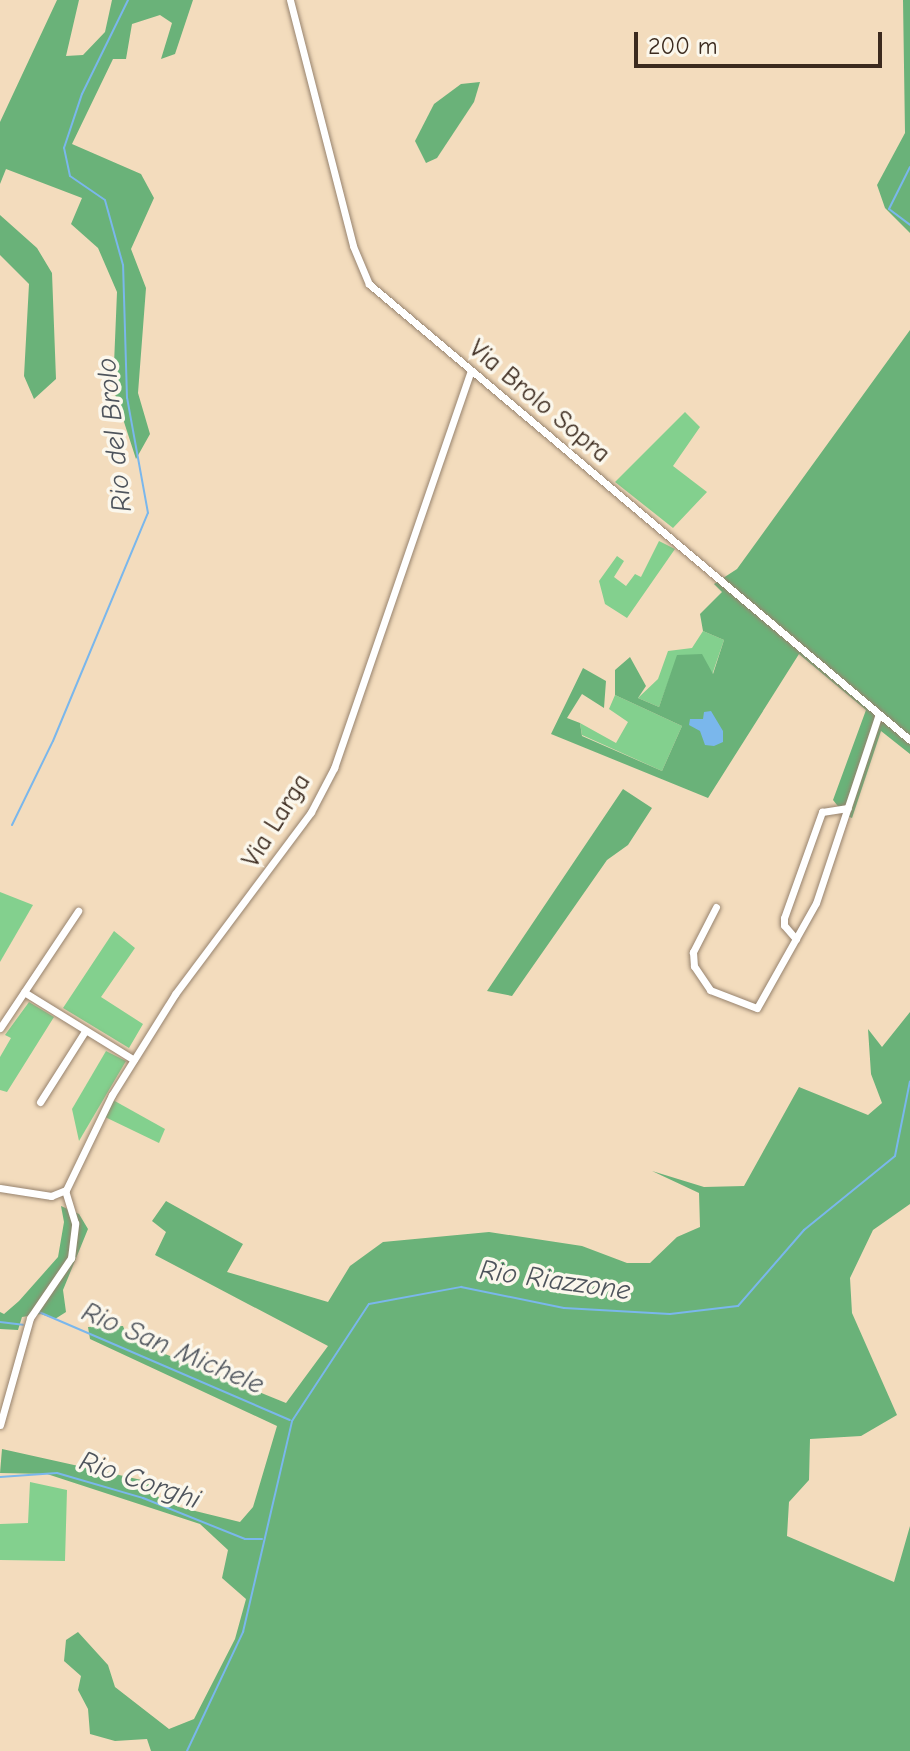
<!DOCTYPE html>
<style>
body{margin:0}
#map{position:relative;width:910px;height:1751px;overflow:hidden;background:#f3dcbd;font-family:"Comic Neue",sans-serif}
div>[style]{position:absolute}
[style*='--x']{left:calc(var(--x)*1px);top:calc(var(--y)*1px);width:calc(var(--w)*1px);rotate:calc(var(--a)*1deg)}
.green>*{inset:0;background:#83d08e}
.forest>*{inset:0;background:#6ab279}
.water>*{inset:0;background:#7ab7ec}
.stream>*{height:2px;margin:-1px;padding:0 1px;transform-origin:1px;border-radius:1px;background:#7ab7ec}
.roads{filter:drop-shadow(0 0 2px #97836e) drop-shadow(0 0 2px #97836e)}
.street>*{height:7px;margin:-3.5px;padding:0 3.5px;transform-origin:3.5px;border-radius:3.5px;background:#fff}
span{translate:-50% -50%;white-space:nowrap;text-align:center;line-height:1.15;-webkit-text-stroke:7px #fbf7ec;paint-order:stroke}
.street-label{font-size:26px;color:#3b2a1e}
.water-label{font-size:28px;color:#4e545c;font-style:italic}
.scale{position:absolute;left:634px;top:32px;width:248px;height:36px;box-sizing:border-box;border:4px solid #3b2a1e;border-top:0;padding-left:10px;font-size:24px;line-height:28px;white-space:nowrap;color:#3b2a1e;-webkit-text-stroke:6px #fbf7ec;paint-order:stroke}
</style>
<div id="map">
<div class="green">
<i style="clip-path:polygon(685px 412px,700px 427px,673px 466px,707px 492px,673px 528px,615px 482px)"></i>
<i style="clip-path:polygon(659px 541px,675px 549px,627px 618px,605px 604px,599px 581px,617px 556px,624px 561px,614px 577px,626px 586px,635px 574px,641px 577px)"></i>
<i style="clip-path:polygon(703px 631px,724px 640px,712px 675px,678px 655px,659px 707px,638px 698px,658px 679px,668px 651px,692px 648px)"></i>
<i style="clip-path:polygon(615px 695px,682px 726px,662px 771px,582px 735px,580px 723px,616px 743px,628px 722px,609px 709px)"></i>
<i style="clip-path:polygon(0 892px,33px 905px,0 962px)"></i>
<i style="clip-path:polygon(114px 931px,135px 948px,101px 997px,143px 1024px,129px 1048px,63px 1008px)"></i>
<i style="clip-path:polygon(29px 1002px,54px 1017px,7px 1092px,0 1090px,0 1057px,11px 1038px,5px 1035px)"></i>
<i style="clip-path:polygon(106px 1051px,126px 1061px,79px 1141px,72px 1109px)"></i>
<i style="clip-path:polygon(113px 1100px,165px 1129px,159px 1143px,105px 1117px)"></i>
<i style="clip-path:polygon(30px 1482px,67px 1490px,65px 1561px,0 1560px,0 1524px,28px 1523px)"></i>
</div>
<div class="forest">
<i style="clip-path:polygon(57px 0,79px 0,66px 56px,83px 55px,105px 32px,112px 0,193px 0,175px 54px,161px 59px,172px 23px,160px 15px,132px 24px,126px 59px,113px 59px,72px 144px,141px 174px,154px 198px,131px 249px,146px 288px,138px 393px,150px 434px,136px 459px,113px 388px,117px 292px,98px 248px,71px 224px,82px 198px,6px 169px,0 184px,0 122px)"></i>
<i style="clip-path:polygon(903px 0,910px 0,910px 233px,885px 208px,877px 185px,905px 133px)"></i>
<i style="clip-path:polygon(480px 82px,474px 102px,437px 158px,426px 163px,415px 141px,434px 104px,461px 84px)"></i>
<i style="clip-path:polygon(0 215px,37px 248px,52px 273px,56px 379px,34px 399px,24px 376px,29px 284px,0 255px)"></i>
<i style="clip-path:polygon(910px 330px,910px 754px,881px 731px,852px 818px,845px 815px,833px 800px,866px 710px,799px 654px,708px 798px,551px 734px,583px 668px,606px 681px,604px 708px,582px 694px,567px 718px,580px 723px,582px 736px,662px 771px,682px 726px,615px 695px,615px 670px,630px 657px,646px 686px,638px 698px,659px 707px,677px 655px,702px 654px,713px 674px,724px 640px,703px 631px,700px 614px,722px 592px,714px 584px,737px 569px)"></i>
<i style="clip-path:polygon(623px 789px,652px 808px,628px 845px,607px 860px,512px 996px,487px 991px)"></i>
<i style="clip-path:polygon(910px 1012px,910px 1204px,873px 1230px,850px 1278px,852px 1313px,897px 1415px,861px 1436px,810px 1439px,809px 1480px,789px 1502px,787px 1536px,894px 1582px,910px 1526px,910px 1751px,151px 1751px,147px 1739px,115px 1741px,90px 1734px,88px 1709px,78px 1690px,81px 1676px,64px 1661px,66px 1640px,78px 1632px,108px 1665px,115px 1687px,169px 1729px,194px 1719px,235px 1639px,246px 1599px,222px 1578px,228px 1550px,200px 1524px,47px 1474px,0 1473px,2px 1449px,146px 1481px,160px 1499px,179px 1507px,240px 1522px,253px 1507px,277px 1426px,90px 1339px,88px 1327px,123px 1326px,128px 1339px,286px 1403px,328px 1346px,155px 1255px,166px 1232px,152px 1221px,166px 1201px,243px 1244px,227px 1272px,328px 1302px,350px 1266px,383px 1242px,489px 1232px,582px 1246px,627px 1263px,650px 1263px,677px 1237px,700px 1227px,699px 1193px,652px 1171px,704px 1187px,744px 1186px,799px 1087px,868px 1115px,882px 1103px,871px 1074px,868px 1029px,882px 1047px)"></i>
<i style="clip-path:polygon(61px 1206px,79px 1214px,88px 1229px,63px 1290px,66px 1312px,55px 1319px,41px 1314px,22px 1317px,18px 1330px,0 1329px,0 1312px,4px 1314px,19px 1301px,58px 1257px,64px 1222px)"></i>
</div>
<div class="water">
<i style="clip-path:polygon(711px 711px,723px 731px,723px 742px,714px 746px,705px 745px,700px 731px,689px 725px,690px 719px,703px 719px,704px 712px)"></i>
</div>
<div class="stream">
<i style="--x:910;--y:167;--w:47;--a:116.6"></i>
<i style="--x:889;--y:209;--w:26;--a:37"></i>
<i style="--x:12;--y:825;--w:93;--a:-64"></i>
<i style="--x:53;--y:741;--w:247;--a:-67.4"></i>
<i style="--x:148;--y:513;--w:117;--a:-100.3"></i>
<i style="--x:127;--y:398;--w:133;--a:-91.7"></i>
<i style="--x:123;--y:265;--w:67;--a:-105.5"></i>
<i style="--x:105;--y:200;--w:42;--a:-145.6"></i>
<i style="--x:70;--y:176;--w:29;--a:-102"></i>
<i style="--x:64;--y:148;--w:57;--a:-71.6"></i>
<i style="--x:82;--y:94;--w:105;--a:-63.9"></i>
<i style="--x:39;--y:1312;--w:273;--a:23.3"></i>
<i style="--x:0;--y:1322;--w:23;--a:7"></i>
<i style="--x:0;--y:1477;--w:57;--a:-4"></i>
<i style="--x:57;--y:1473;--w:90;--a:16.2"></i>
<i style="--x:143;--y:1498;--w:110;--a:21.9"></i>
<i style="--x:245;--y:1539;--w:17;--a:0"></i>
<i style="--x:187;--y:1751;--w:132;--a:-64.8"></i>
<i style="--x:243;--y:1632;--w:217;--a:-76.9"></i>
<i style="--x:292;--y:1421;--w:140;--a:-56.7"></i>
<i style="--x:369;--y:1304;--w:94;--a:-10.5"></i>
<i style="--x:461;--y:1287;--w:105;--a:11.5"></i>
<i style="--x:564;--y:1308;--w:106;--a:3.2"></i>
<i style="--x:670;--y:1314;--w:68;--a:-6.7"></i>
<i style="--x:738;--y:1306;--w:101;--a:-49"></i>
<i style="--x:804;--y:1230;--w:117;--a:-39.1"></i>
<i style="--x:895;--y:1156;--w:76;--a:-78.7"></i>
</div>
<div class="roads">
<div class="street">
<i style="--x:290;--y:0;--w:254;--a:75.6"></i>
<i style="--x:353;--y:246;--w:41;--a:67.2"></i>
<i style="--x:369;--y:284;--w:708;--a:40.13"></i>
<i style="--x:716;--y:907;--w:51;--a:117.1"></i>
<i style="--x:693;--y:952;--w:14;--a:86"></i>
<i style="--x:694;--y:966;--w:29;--a:56"></i>
<i style="--x:710;--y:990;--w:50;--a:21"></i>
<i style="--x:757;--y:1008;--w:120;--a:-60.7"></i>
<i style="--x:816;--y:903;--w:199;--a:-71.6"></i>
<i style="--x:796;--y:939;--w:18;--a:-131"></i>
<i style="--x:784;--y:925;--w:7;--a:-90"></i>
<i style="--x:784;--y:918;--w:113;--a:-70.3"></i>
<i style="--x:822;--y:812;--w:26;--a:-9"></i>
<i style="--x:24;--y:992;--w:129;--a:31.7"></i>
<i style="--x:0;--y:1028;--w:141;--a:-56.3"></i>
<i style="--x:40;--y:1102;--w:84;--a:-57.6"></i>
<i style="--x:0;--y:1188;--w:52;--a:8.9"></i>
<i style="--x:51;--y:1196;--w:16;--a:-22"></i>
<i style="--x:66;--y:1190;--w:106;--a:-64.2"></i>
<i style="--x:112;--y:1095;--w:119;--a:-58"></i>
<i style="--x:175;--y:994;--w:227;--a:-53.2"></i>
<i style="--x:311;--y:812;--w:50;--a:-62.4"></i>
<i style="--x:334;--y:768;--w:420;--a:-71"></i>
<i style="--x:0;--y:1425;--w:111;--a:-74.3"></i>
<i style="--x:30;--y:1318;--w:73;--a:-55.7"></i>
<i style="--x:71;--y:1258;--w:35;--a:-83"></i>
<i style="--x:75;--y:1223;--w:34;--a:-107"></i>
</div>
</div>
<div class="street-label">
<span style="left:539px;top:402px;rotate:40deg">Via Brolo Sopra</span>
<span style="left:277px;top:821px;rotate:-58deg">Via Larga</span>
</div>
<div class="water-label">
<span style="left:114px;top:435px;rotate:-96deg">Rio del Brolo</span>
<span style="left:555px;top:1280px;rotate:8deg">Rio Riazzone</span>
<span style="left:173px;top:1348px;rotate:23deg">Rio San Michele</span>
<span style="left:140px;top:1480px;rotate:19deg">Rio Corghi</span>
</div>
<div class="scale">200 m</div>
</div>
